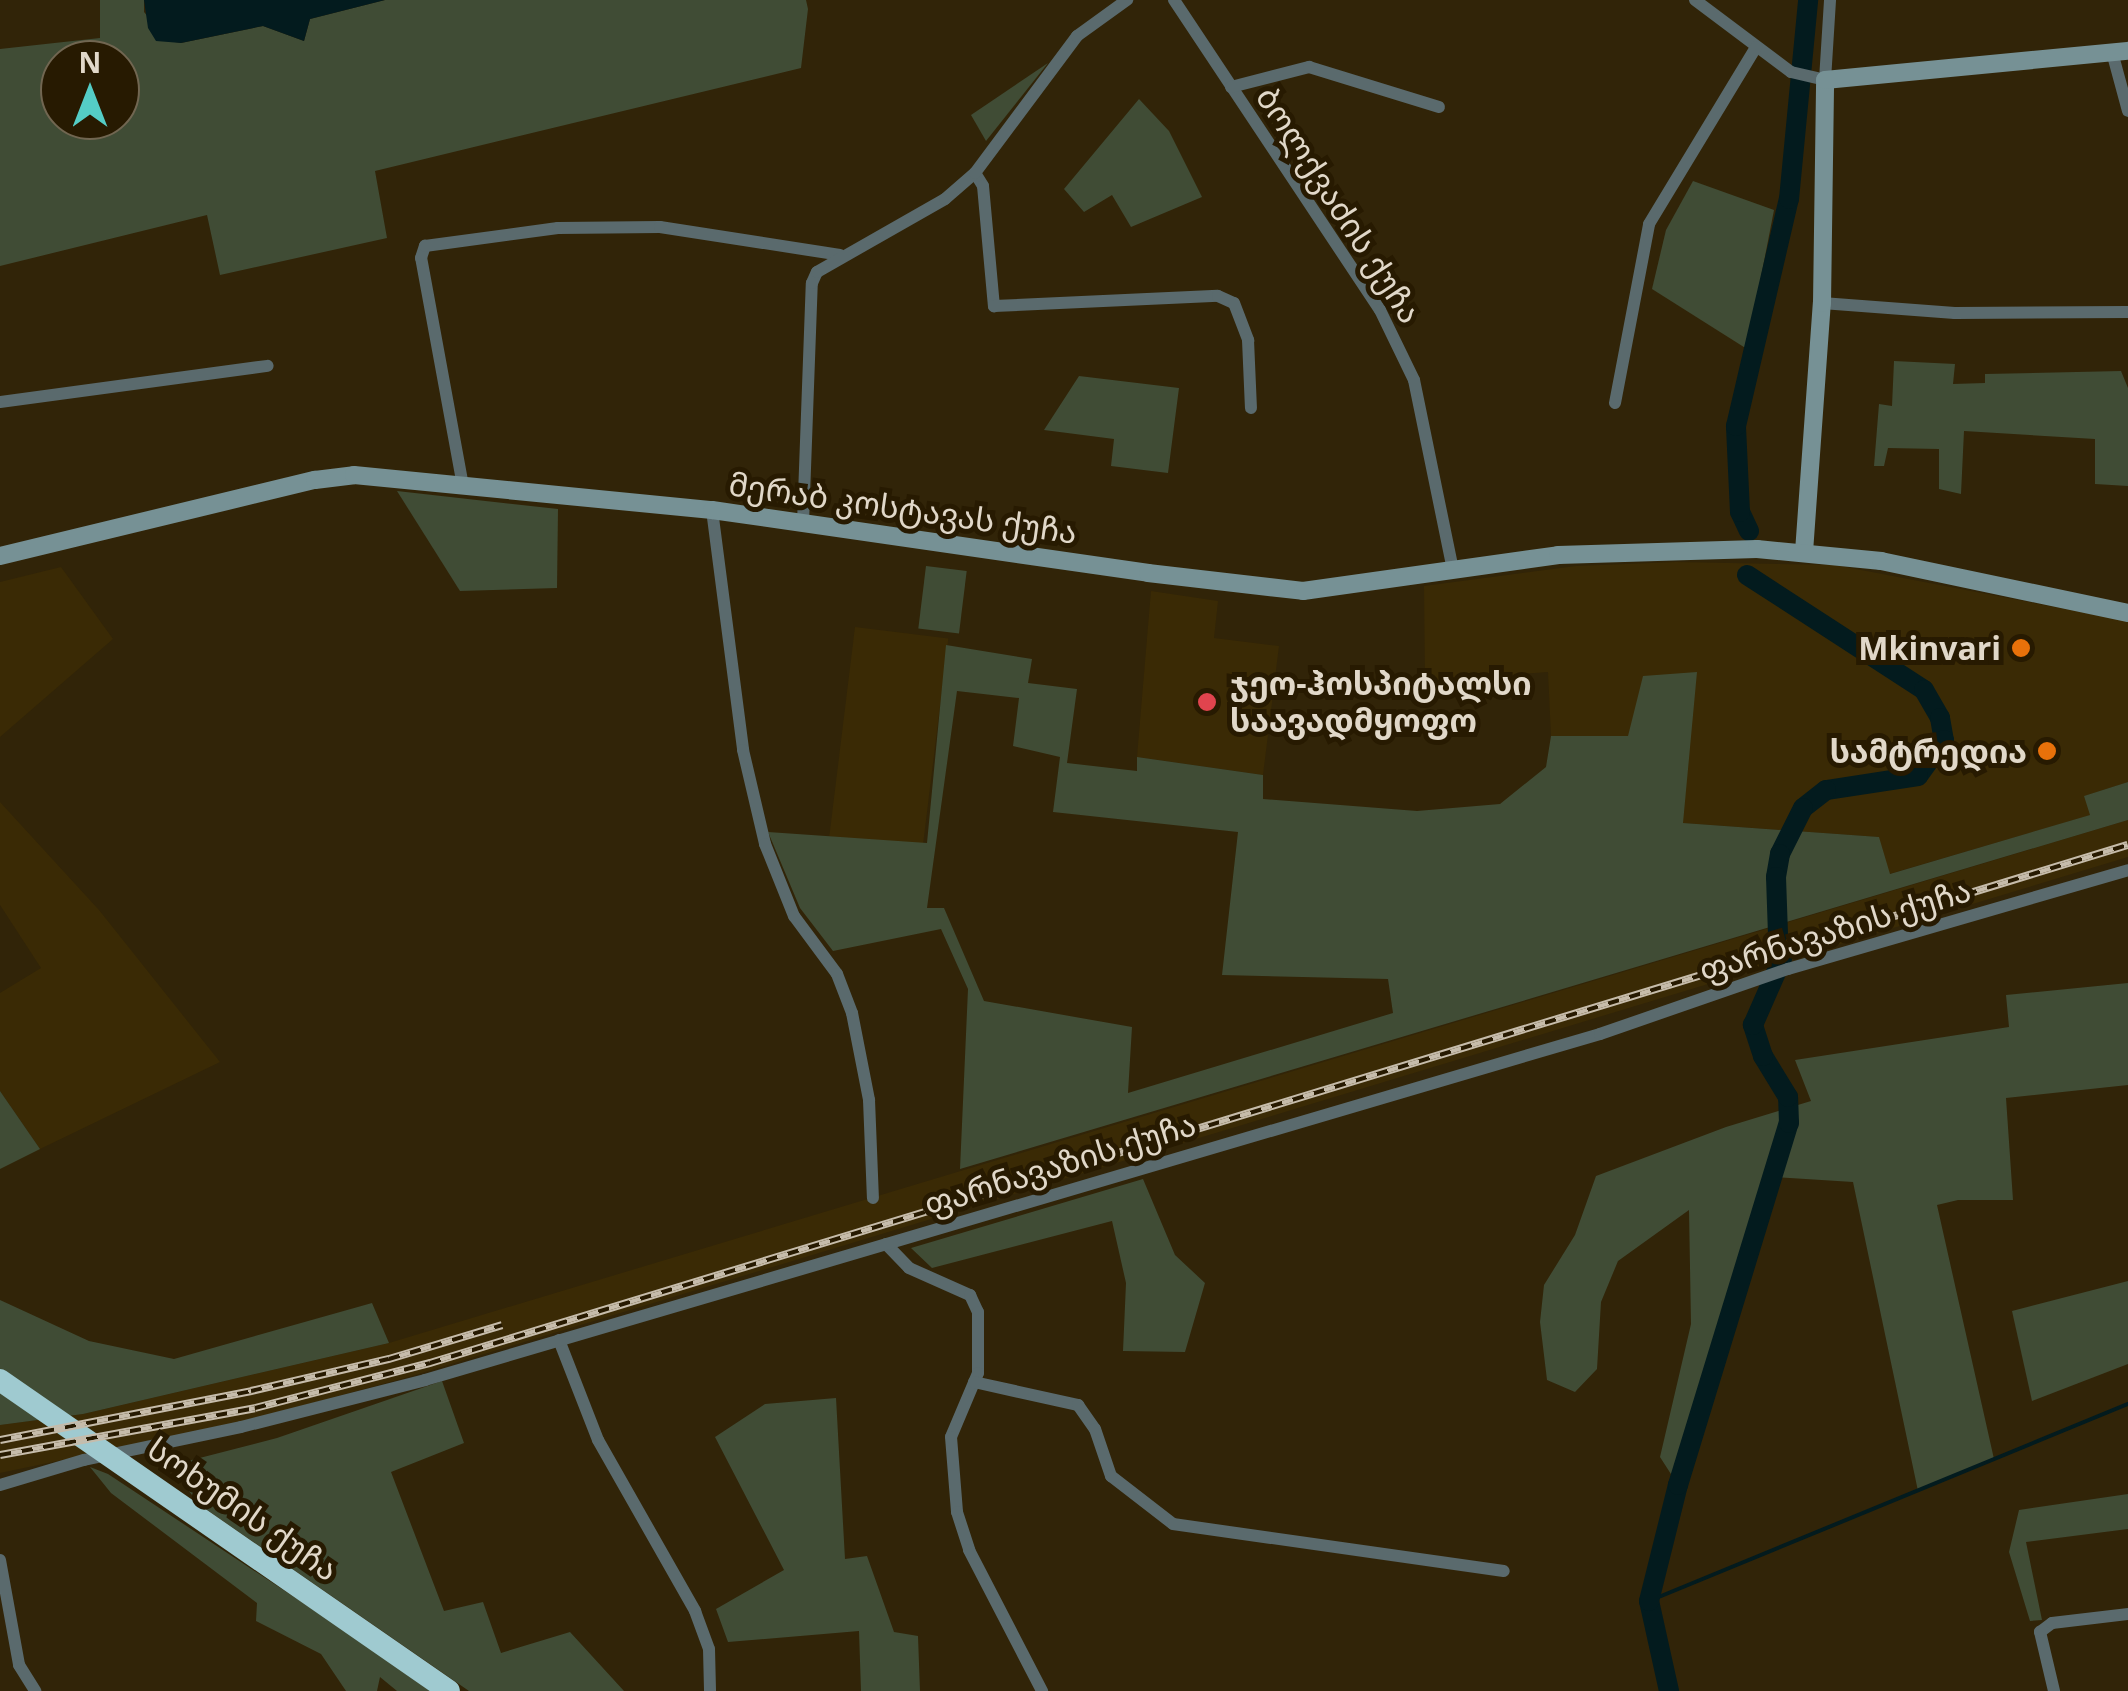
<!DOCTYPE html>
<meta charset="utf-8">
<style>
body{margin:0}
#map{position:relative;width:2128px;height:1691px;overflow:hidden;background:#312408;font-family:"Open Sans","Noto Sans Georgian",sans-serif}
div>[style]{position:absolute}
[style*='--x']{left:calc(var(--x)*1px);top:calc(var(--y)*1px);width:calc(var(--w)*1px);rotate:calc(var(--a)*1deg)}
.built>*{inset:0;background:#3a2a05;transform-origin:0 0}
.green>*{inset:0;background:#404c35;transform-origin:0 0}
.water>*{inset:0;background:#031b1e}
.stream>*{height:4px;margin:-2px;padding:0 2px;transform-origin:2px;border-radius:2px;background:#031b1e}
.river>*{height:20px;margin:-10px;padding:0 10px;transform-origin:10px;border-radius:10px;background:#031b1e}
.street>*{height:12px;margin:-6px;padding:0 6px;transform-origin:6px;border-radius:6px;background:#5a6a6d}
.secondary>*{height:18px;margin:-9px;padding:0 9px;transform-origin:9px;border-radius:9px;background:#769195}
.highway>*{height:22px;margin:-11px;padding:0 11px;transform-origin:11px;border-radius:11px;background:#9fcad0}
.rail>*{height:8px;margin-top:-4px;transform-origin:0;background:repeating-linear-gradient(90deg,#271a01 0 11px,#c6bcab 0 22px);box-sizing:border-box;border-block:2px solid #c6bcab}
.dots>*{width:28px;height:28px;translate:-50% -50%;box-sizing:border-box;border:5px solid #271a01;border-radius:50%}
span{translate:-50% -50%;white-space:nowrap;text-align:center;line-height:1.15;-webkit-text-stroke:10px #271a01;paint-order:stroke}
.street-label{font-size:32px;color:#e1d8c9}
.poi-label{font-size:32px;color:#e1d8c9;font-weight:700}
.right{translate:-100% -50%;text-align:right}
.left{translate:0 -50%;text-align:left}
.north{position:absolute;left:40px;top:40px;width:100px;height:100px;box-sizing:border-box;background:#271a01;border:2px solid #716651;border-radius:50%;rotate:0deg;font-size:28px;font-weight:700;line-height:40px;text-align:center;color:#e1d8c9}
.north::after{content:'';display:block;margin:auto;width:35px;height:45px;background:#54cdc6;clip-path:polygon(50% 0,100% 100%,50% 72%,0 100%)}
</style>
<div id="map">
<div class="built">
<i style="clip-path:polygon(1676px 562px,1835px 565px,2128px 621px,2128px 782px,2085px 796px,2091px 815px,1889px 874px,1878px 837px,1683px 823px,1629px 736px,1551px 736px,1548px 672px,1425px 681px,1424px 586px,1576px 566px)"></i>
<i style="clip-path:polygon(61px 567px,113px 639px,0 737px,0 582px)"></i>
<i style="clip-path:polygon(1151px 591px,1218px 601px,1214px 638px,1279px 646px,1263px 775px,1137px 757px)"></i>
<i style="left:855px;top:627px;width:94px;height:211px;rotate:7deg"></i>
<i style="clip-path:polygon(0 802px,99px 910px,220px 1062px,40px 1149px,0 1091px,0 993px,41px 968px,0 905px)"></i>
<i style="clip-path:polygon(2128px 820px,2128px 857px,412px 1376px,235px 1424px,0 1473px,0 1425px,83px 1414px,389px 1343px)"></i>
</div>
<div class="green">
<i style="clip-path:polygon(evenodd,100px 0,144px 0,144px 12px,169px 41px,181px 43px,263px 26px,304px 41px,310px 19px,385px 0,806px 0,808px 9px,801px 68px,375px 171px,387px 238px,220px 275px,207px 215px,0 266px,0 49px,100px 38px,100px 0,60px 60px,120px 60px,120px 120px,60px 120px,60px 60px)"></i>
<i style="clip-path:polygon(1048px 63px,986px 141px,971px 115px)"></i>
<i style="clip-path:polygon(1139px 99px,1169px 131px,1202px 197px,1131px 227px,1112px 195px,1084px 212px,1064px 189px)"></i>
<i style="clip-path:polygon(1693px 181px,1774px 210px,1747px 349px,1652px 289px,1666px 230px)"></i>
<i style="clip-path:polygon(1894px 361px,1955px 364px,1953px 384px,1985px 383px,1985px 374px,2121px 371px,2128px 388px,2128px 486px,2095px 484px,2095px 439px,1964px 431px,1961px 494px,1939px 489px,1939px 449px,1888px 448px,1884px 466px,1874px 466px,1879px 404px,1892px 406px)"></i>
<i style="clip-path:polygon(1079px 376px,1179px 388px,1168px 473px,1111px 466px,1114px 439px,1044px 430px)"></i>
<i style="clip-path:polygon(397px 491px,558px 509px,557px 588px,460px 591px)"></i>
<i style="left:926px;top:566px;width:41px;height:63px;rotate:7deg"></i>
<i style="clip-path:polygon(evenodd,946px 645px,1032px 659px,1028px 683px,1077px 689px,1067px 763px,1137px 771px,1137px 757px,1263px 775px,1263px 799px,1417px 811px,1500px 804px,1546px 767px,1551px 736px,1628px 736px,1643px 676px,1697px 672px,1683px 823px,1879px 837px,1890px 874px,2090px 815px,2084px 796px,2128px 782px,2128px 820px,960px 1169px,968px 989px,941px 929px,833px 951px,800px 908px,768px 832px,927px 843px,946px 645px,957px 691px,1019px 698px,1013px 746px,1060px 757px,1053px 812px,1238px 832px,1222px 975px,1388px 979px,1393px 1013px,1128px 1093px,1132px 1027px,984px 1001px,944px 908px,927px 908px,957px 691px)"></i>
<i style="clip-path:polygon(2128px 983px,2128px 1085px,2006px 1098px,2013px 1200px,1958px 1200px,1937px 1205px,1994px 1459px,1918px 1491px,1853px 1182px,1773px 1177px,1678px 1485px,1660px 1457px,1691px 1324px,1689px 1210px,1618px 1261px,1601px 1302px,1597px 1369px,1575px 1392px,1547px 1380px,1540px 1322px,1544px 1285px,1575px 1235px,1596px 1176px,1726px 1127px,1811px 1101px,1795px 1060px,2009px 1027px,2006px 995px)"></i>
<i style="clip-path:polygon(0 1091px,40px 1149px,0 1169px)"></i>
<i style="clip-path:polygon(1143px 1179px,1175px 1255px,1205px 1283px,1185px 1352px,1123px 1351px,1126px 1283px,1112px 1221px,932px 1268px,911px 1248px)"></i>
<i style="clip-path:polygon(2128px 1281px,2128px 1364px,2032px 1401px,2012px 1311px)"></i>
<i style="clip-path:polygon(0 1300px,89px 1341px,174px 1359px,372px 1303px,389px 1343px,83px 1414px,0 1425px)"></i>
<i style="clip-path:polygon(442px 1381px,464px 1443px,391px 1472px,444px 1611px,483px 1602px,501px 1653px,570px 1632px,624px 1691px,469px 1691px,200px 1505px,176px 1475px,184px 1462px,277px 1438px)"></i>
<i style="clip-path:polygon(836px 1398px,845px 1559px,867px 1556px,894px 1632px,918px 1636px,920px 1691px,861px 1691px,859px 1631px,728px 1642px,716px 1609px,784px 1570px,715px 1437px,765px 1404px)"></i>
<i style="clip-path:polygon(90px 1467px,108px 1474px,436px 1691px,397px 1691px,380px 1677px,377px 1691px,346px 1691px,321px 1654px,256px 1621px,257px 1603px,111px 1493px)"></i>
<i style="clip-path:polygon(2128px 1494px,2128px 1529px,2026px 1542px,2042px 1620px,2030px 1621px,2009px 1552px,2019px 1510px)"></i>
</div>
<div class="water">
<i style="clip-path:polygon(144px 0,385px 0,310px 19px,304px 41px,263px 26px,181px 43px,156px 41px,148px 28px)"></i>
</div>
<div class="stream">
<i style="--x:1649;--y:1601;--w:518;--a:-22.36"></i>
</div>
<div class="river">
<i style="--x:1749;--y:531;--w:21;--a:-115"></i>
<i style="--x:1740;--y:512;--w:86;--a:-92.7"></i>
<i style="--x:1736;--y:426;--w:233;--a:-76.9"></i>
<i style="--x:1789;--y:199;--w:200;--a:-84.5"></i>
<i style="--x:1747;--y:575;--w:211;--a:33"></i>
<i style="--x:1924;--y:690;--w:32;--a:60"></i>
<i style="--x:1940;--y:718;--w:22;--a:80"></i>
<i style="--x:1944;--y:740;--w:44;--a:125.8"></i>
<i style="--x:1918;--y:776;--w:93;--a:171.3"></i>
<i style="--x:1826;--y:790;--w:29;--a:142"></i>
<i style="--x:1803;--y:808;--w:51;--a:116.6"></i>
<i style="--x:1780;--y:854;--w:23;--a:100"></i>
<i style="--x:1776;--y:877;--w:57;--a:88"></i>
<i style="--x:1669;--y:1691;--w:92;--a:-102.5"></i>
<i style="--x:1649;--y:1601;--w:120;--a:-76"></i>
<i style="--x:1678;--y:1485;--w:379;--a:-73"></i>
<i style="--x:1789;--y:1123;--w:26;--a:-92"></i>
<i style="--x:1788;--y:1097;--w:48;--a:-121.4"></i>
<i style="--x:1763;--y:1056;--w:33;--a:-108"></i>
<i style="--x:1753;--y:1025;--w:72;--a:-66.3"></i>
</div>
<div class="street">
<i style="--x:1174;--y:0;--w:372;--a:56.4"></i>
<i style="--x:1380;--y:310;--w:78;--a:64.1"></i>
<i style="--x:1414;--y:380;--w:194;--a:78.4"></i>
<i style="--x:1695;--y:0;--w:120;--a:36.9"></i>
<i style="--x:1791;--y:72;--w:35;--a:13"></i>
<i style="--x:1825;--y:80;--w:80;--a:-86.4"></i>
<i style="--x:2112;--y:52;--w:61;--a:74.8"></i>
<i style="--x:1231;--y:87;--w:81;--a:-14.4"></i>
<i style="--x:1309;--y:67;--w:136;--a:17.1"></i>
<i style="--x:975;--y:173;--w:15;--a:58"></i>
<i style="--x:983;--y:186;--w:121;--a:84.8"></i>
<i style="--x:994;--y:306;--w:224;--a:-2.6"></i>
<i style="--x:1218;--y:296;--w:17;--a:24"></i>
<i style="--x:1234;--y:303;--w:40;--a:69"></i>
<i style="--x:1248;--y:340;--w:68;--a:87.5"></i>
<i style="--x:1822;--y:303;--w:133;--a:4.3"></i>
<i style="--x:1955;--y:313;--w:173;--a:-0.3"></i>
<i style="--x:0;--y:402;--w:270;--a:-7.7"></i>
<i style="--x:1615;--y:403;--w:182;--a:-79.2"></i>
<i style="--x:1649;--y:224;--w:207;--a:-58.8"></i>
<i style="--x:463;--y:486;--w:232;--a:-100.4"></i>
<i style="--x:421;--y:258;--w:13;--a:-72"></i>
<i style="--x:425;--y:246;--w:134;--a:-7.7"></i>
<i style="--x:558;--y:228;--w:102;--a:-0.6"></i>
<i style="--x:660;--y:227;--w:182;--a:8.8"></i>
<i style="--x:712;--y:510;--w:242;--a:82.6"></i>
<i style="--x:743;--y:750;--w:97;--a:76.8"></i>
<i style="--x:765;--y:844;--w:78;--a:68.1"></i>
<i style="--x:794;--y:916;--w:72;--a:53.4"></i>
<i style="--x:837;--y:974;--w:42;--a:69"></i>
<i style="--x:852;--y:1013;--w:89;--a:78.9"></i>
<i style="--x:869;--y:1100;--w:98;--a:87.7"></i>
<i style="--x:803;--y:523;--w:240;--a:-87.9"></i>
<i style="--x:812;--y:283;--w:12;--a:-66"></i>
<i style="--x:817;--y:272;--w:147;--a:-29.7"></i>
<i style="--x:945;--y:199;--w:40;--a:-41"></i>
<i style="--x:975;--y:173;--w:171;--a:-53.3"></i>
<i style="--x:1077;--y:36;--w:62;--a:-35.8"></i>
<i style="--x:886;--y:1244;--w:33;--a:46"></i>
<i style="--x:909;--y:1268;--w:67;--a:23.9"></i>
<i style="--x:970;--y:1295;--w:19;--a:65"></i>
<i style="--x:978;--y:1312;--w:61;--a:90"></i>
<i style="--x:978;--y:1373;--w:69;--a:112.9"></i>
<i style="--x:951;--y:1437;--w:75;--a:85.4"></i>
<i style="--x:957;--y:1512;--w:40;--a:72"></i>
<i style="--x:969;--y:1550;--w:159;--a:62.6"></i>
<i style="--x:559;--y:1340;--w:107;--a:68.7"></i>
<i style="--x:598;--y:1440;--w:197;--a:60.4"></i>
<i style="--x:695;--y:1611;--w:40;--a:69.8"></i>
<i style="--x:709;--y:1649;--w:42;--a:88.6"></i>
<i style="--x:974;--y:1382;--w:107;--a:12.5"></i>
<i style="--x:1078;--y:1405;--w:29;--a:55"></i>
<i style="--x:1095;--y:1429;--w:50;--a:71.2"></i>
<i style="--x:1111;--y:1476;--w:78;--a:37.7"></i>
<i style="--x:1173;--y:1524;--w:334;--a:8.1"></i>
<i style="--x:0;--y:1485;--w:88;--a:-16.6"></i>
<i style="--x:84;--y:1460;--w:160;--a:-11.9"></i>
<i style="--x:241;--y:1427;--w:190;--a:-14.3"></i>
<i style="--x:425;--y:1380;--w:1225;--a:-16.41"></i>
<i style="--x:1600;--y:1034;--w:199;--a:-19.1"></i>
<i style="--x:1788;--y:969;--w:354;--a:-16.2"></i>
<i style="--x:0;--y:1560;--w:107;--a:79.7"></i>
<i style="--x:19;--y:1665;--w:31;--a:58"></i>
<i style="--x:2054;--y:1691;--w:61;--a:-103.3"></i>
<i style="--x:2040;--y:1632;--w:15;--a:-37"></i>
<i style="--x:2052;--y:1623;--w:77;--a:-6.8"></i>
</div>
<div class="secondary">
<i style="--x:1804;--y:552;--w:250;--a:-85.9"></i>
<i style="--x:1822;--y:303;--w:223;--a:-89.2"></i>
<i style="--x:1825;--y:80;--w:304;--a:-5.5"></i>
<i style="--x:0;--y:556;--w:324;--a:-13.6"></i>
<i style="--x:315;--y:480;--w:39;--a:-7"></i>
<i style="--x:354;--y:475;--w:360;--a:5.6"></i>
<i style="--x:712;--y:510;--w:441;--a:8.2"></i>
<i style="--x:1148;--y:573;--w:156;--a:6.6"></i>
<i style="--x:1303;--y:591;--w:258;--a:-8"></i>
<i style="--x:1558;--y:555;--w:199;--a:-1.7"></i>
<i style="--x:1757;--y:549;--w:125;--a:5.5"></i>
<i style="--x:1881;--y:561;--w:252;--a:11.9"></i>
</div>
<div class="highway">
<i style="--x:0;--y:1380;--w:546;--a:34.71"></i>
</div>
<div class="rail">
<i style="--x:0;--y:1440;--w:256;--a:-11"></i>
<i style="--x:251;--y:1391;--w:142;--a:-13.1"></i>
<i style="--x:389;--y:1359;--w:118;--a:-16.7"></i>
<i style="--x:0;--y:1455;--w:259;--a:-10.4"></i>
<i style="--x:255;--y:1408;--w:181;--a:-14.4"></i>
<i style="--x:430;--y:1363;--w:1775;--a:-16.97"></i>
</div>
<div class="dots">
<i style="left:2021px;top:648px;background:#e8710a"></i>
<i style="left:1207px;top:702px;background:#e0444e"></i>
<i style="left:2047px;top:751px;background:#e8710a"></i>
</div>
<div class="street-label">
<span style="left:1339px;top:205px;rotate:57deg">ბოლქვაძის ქუჩა</span>
<span style="left:903px;top:508px;rotate:8deg">მერაბ კოსტავას ქუჩა</span>
<span style="left:1835px;top:930px;rotate:-17deg">ფარნავაზის ქუჩა</span>
<span style="left:1060px;top:1164px;rotate:-17deg">ფარნავაზის ქუჩა</span>
<span style="left:243px;top:1509px;rotate:35deg">სოხუმის ქუჩა</span>
</div>
<div class="poi-label">
<span class="right" style="left:2001px;top:648px">Mkinvari</span>
<span class="left" style="left:1230px;top:702px">ჯეო-ჰოსპიტალსი<br>საავადმყოფო</span>
<span class="right" style="left:2027px;top:751px">სამტრედია</span>
</div>
<div class="north">N</div>
</div>
